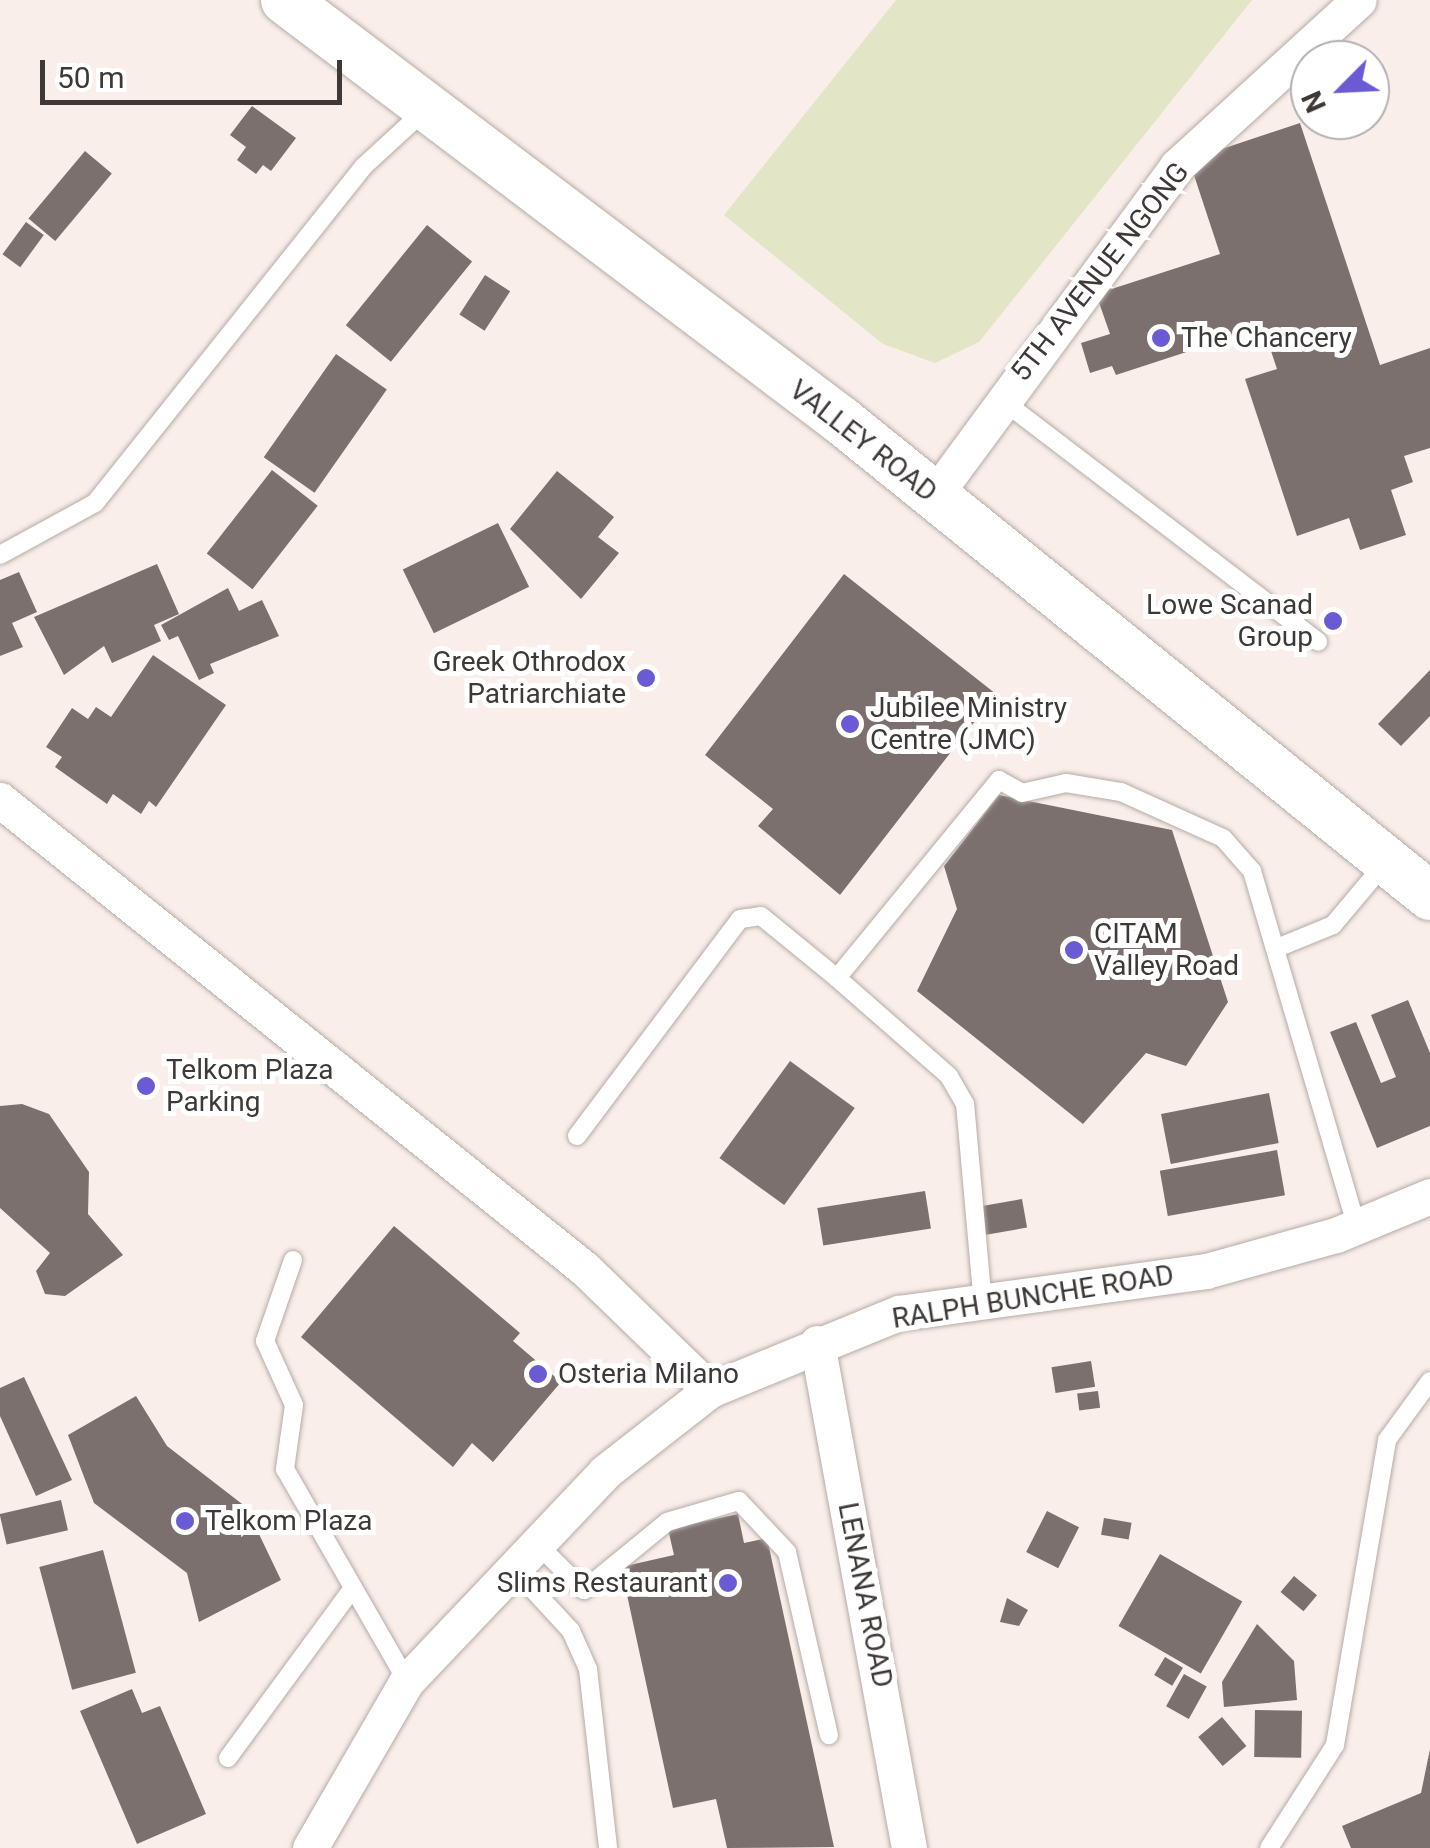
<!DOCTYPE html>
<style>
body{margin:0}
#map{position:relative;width:1430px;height:1848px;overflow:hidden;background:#f9eee9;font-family:Roboto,sans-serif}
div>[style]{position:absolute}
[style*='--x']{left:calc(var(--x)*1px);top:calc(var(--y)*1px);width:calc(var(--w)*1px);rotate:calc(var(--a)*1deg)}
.green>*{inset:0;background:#e2e5c6}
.building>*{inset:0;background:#7b706e;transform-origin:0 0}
.roads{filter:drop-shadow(0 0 2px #b6aba6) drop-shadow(0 0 2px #b6aba6)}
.service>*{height:18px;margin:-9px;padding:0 9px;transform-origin:9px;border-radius:9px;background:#fff}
.minor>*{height:35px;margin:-17.5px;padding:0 17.5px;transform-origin:17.5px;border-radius:17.5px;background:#fff}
.secondary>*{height:48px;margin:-24px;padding:0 24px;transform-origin:24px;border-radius:24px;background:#fff}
.dots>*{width:28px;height:28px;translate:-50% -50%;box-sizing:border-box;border:5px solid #fff;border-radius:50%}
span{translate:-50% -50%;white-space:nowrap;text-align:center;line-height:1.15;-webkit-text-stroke:10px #fff;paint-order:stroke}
.street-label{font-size:28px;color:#3e3937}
.poi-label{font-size:28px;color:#3e3937}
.left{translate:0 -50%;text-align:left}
.right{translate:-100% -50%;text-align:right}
.north{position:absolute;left:1290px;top:40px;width:100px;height:100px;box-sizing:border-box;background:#fff;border:2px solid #b2b0af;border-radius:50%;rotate:246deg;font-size:28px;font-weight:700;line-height:40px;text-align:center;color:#3e3937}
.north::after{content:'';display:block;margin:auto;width:35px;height:45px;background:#6a5bd5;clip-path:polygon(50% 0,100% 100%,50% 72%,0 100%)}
.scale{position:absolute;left:40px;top:60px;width:302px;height:45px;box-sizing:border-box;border:5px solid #3e3937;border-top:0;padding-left:12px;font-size:30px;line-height:35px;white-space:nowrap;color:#3e3937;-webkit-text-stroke:8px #fff;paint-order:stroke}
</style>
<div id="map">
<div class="green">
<i style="clip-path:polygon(896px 0,1252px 0,979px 342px,935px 363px,883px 344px,724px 215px)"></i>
</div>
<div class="building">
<i style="clip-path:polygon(252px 106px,296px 138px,271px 171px,263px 165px,256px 174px,237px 160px,246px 147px,230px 135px)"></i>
<i style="clip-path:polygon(1300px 123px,1380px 365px,1430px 348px,1430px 448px,1404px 456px,1413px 482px,1391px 490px,1406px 535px,1360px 550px,1349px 518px,1297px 536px,1245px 379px,1277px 369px,1263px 327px,1116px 375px,1112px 366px,1090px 373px,1081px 343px,1110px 334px,1096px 294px,1220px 254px,1189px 160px)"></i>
<i style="left:85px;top:151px;width:35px;height:88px;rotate:40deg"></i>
<i style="left:26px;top:222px;width:22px;height:40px;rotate:36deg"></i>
<i style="left:427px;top:225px;width:58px;height:129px;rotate:39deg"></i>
<i style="left:485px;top:275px;width:30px;height:47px;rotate:33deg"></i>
<i style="left:336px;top:354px;width:62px;height:126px;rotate:35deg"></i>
<i style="left:272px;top:470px;width:58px;height:106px;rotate:38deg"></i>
<i style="clip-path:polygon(557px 471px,614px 517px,598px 537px,619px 553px,581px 599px,510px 529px)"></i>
<i style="left:498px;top:523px;width:71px;height:106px;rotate:64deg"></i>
<i style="clip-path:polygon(157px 564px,179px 614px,154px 625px,161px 641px,112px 663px,104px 646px,64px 675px,34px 617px)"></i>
<i style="clip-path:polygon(19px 572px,37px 612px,12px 623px,23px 647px,0 656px,0 580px)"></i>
<i style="clip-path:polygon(844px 574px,996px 694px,840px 895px,758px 826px,773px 809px,705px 755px)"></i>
<i style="clip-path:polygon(228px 588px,239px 611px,262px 600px,279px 636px,210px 664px,214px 673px,199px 680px,178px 636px,169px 640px,161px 625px)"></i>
<i style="clip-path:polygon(153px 655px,226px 705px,156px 807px,149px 801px,141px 814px,113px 794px,107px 804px,55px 767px,62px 757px,46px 747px,72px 708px,88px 719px,96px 707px,111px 717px)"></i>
<i style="clip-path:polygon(1430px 670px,1430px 716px,1401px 746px,1378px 724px)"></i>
<i style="clip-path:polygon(999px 795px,1172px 830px,1228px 1002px,1186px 1066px,1146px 1053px,1083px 1124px,917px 991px,957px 909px,944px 866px)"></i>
<i style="clip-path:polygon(1408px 1000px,1430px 1053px,1430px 1126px,1377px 1148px,1330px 1032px,1356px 1022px,1381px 1083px,1396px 1077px,1371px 1015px)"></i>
<i style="left:790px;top:1061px;width:80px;height:120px;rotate:36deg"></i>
<i style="left:1269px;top:1093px;width:51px;height:110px;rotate:79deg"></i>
<i style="clip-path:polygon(22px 1104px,49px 1114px,89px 1172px,88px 1214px,123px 1255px,65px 1296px,45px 1294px,36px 1271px,50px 1253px,0 1208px,0 1106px)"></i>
<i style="left:1277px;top:1150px;width:46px;height:119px;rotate:80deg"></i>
<i style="left:925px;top:1191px;width:38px;height:109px;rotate:81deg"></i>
<i style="left:1022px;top:1199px;width:29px;height:46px;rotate:80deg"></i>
<i style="clip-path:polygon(394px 1226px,520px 1333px,513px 1341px,561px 1382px,493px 1462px,472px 1443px,453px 1467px,301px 1337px)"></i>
<i style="left:1091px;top:1361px;width:26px;height:40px;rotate:81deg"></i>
<i style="clip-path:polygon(24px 1377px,72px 1480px,36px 1496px,0 1416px,0 1388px)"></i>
<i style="left:1098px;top:1391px;width:17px;height:21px;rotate:83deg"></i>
<i style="clip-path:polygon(136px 1396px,167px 1446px,246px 1507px,281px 1580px,199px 1622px,187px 1573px,94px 1503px,68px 1435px)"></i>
<i style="left:61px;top:1500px;width:31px;height:63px;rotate:77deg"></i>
<i style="left:1047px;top:1511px;width:36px;height:46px;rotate:27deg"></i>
<i style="clip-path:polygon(738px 1514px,744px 1543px,767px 1538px,834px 1847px,727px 1848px,716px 1799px,673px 1808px,621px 1567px,674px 1555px,668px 1529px)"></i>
<i style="left:1104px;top:1518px;width:28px;height:17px;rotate:10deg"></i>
<i style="left:103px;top:1550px;width:127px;height:66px;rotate:75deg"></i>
<i style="left:1160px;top:1554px;width:95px;height:83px;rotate:30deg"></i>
<i style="left:1294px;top:1576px;width:30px;height:21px;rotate:40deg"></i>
<i style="clip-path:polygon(1007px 1598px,1028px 1610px,1019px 1626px,1000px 1622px)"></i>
<i style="clip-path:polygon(1257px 1624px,1294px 1661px,1297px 1700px,1224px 1707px,1222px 1682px)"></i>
<i style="left:1165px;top:1657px;width:21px;height:21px;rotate:31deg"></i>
<i style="left:1184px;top:1674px;width:26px;height:37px;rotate:29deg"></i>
<i style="clip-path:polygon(132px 1689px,142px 1713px,160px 1706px,206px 1814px,137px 1844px,80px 1711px)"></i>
<i style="left:1255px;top:1710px;width:47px;height:47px;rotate:1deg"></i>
<i style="left:1222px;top:1717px;width:38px;height:31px;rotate:50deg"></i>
<i style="clip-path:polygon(1430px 1749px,1430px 1848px,1351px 1848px,1342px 1826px,1421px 1793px)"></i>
</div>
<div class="roads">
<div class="service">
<i style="--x:1002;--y:400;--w:398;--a:37.4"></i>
<i style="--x:0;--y:555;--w:108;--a:-28.7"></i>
<i style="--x:95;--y:503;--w:430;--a:-51.4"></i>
<i style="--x:363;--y:167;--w:84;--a:-42.6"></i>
<i style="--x:1277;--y:948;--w:61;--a:-22.3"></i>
<i style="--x:1333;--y:925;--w:81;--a:-50"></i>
<i style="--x:577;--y:1136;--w:271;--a:-53.1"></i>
<i style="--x:740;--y:919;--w:21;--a:-8"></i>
<i style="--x:761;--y:916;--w:98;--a:39.2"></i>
<i style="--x:293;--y:1260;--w:86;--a:109.1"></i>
<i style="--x:265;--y:1341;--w:70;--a:65.6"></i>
<i style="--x:294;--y:1405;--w:65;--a:98"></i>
<i style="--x:285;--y:1469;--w:245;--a:60.1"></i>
<i style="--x:983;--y:1305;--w:202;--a:-95.1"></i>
<i style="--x:965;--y:1104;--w:32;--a:-120"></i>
<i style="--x:949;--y:1076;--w:149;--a:-138.8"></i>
<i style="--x:837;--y:978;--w:256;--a:-50.7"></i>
<i style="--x:999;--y:780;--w:26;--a:29"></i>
<i style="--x:1022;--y:793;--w:45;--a:-12.8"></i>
<i style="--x:1066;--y:783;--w:56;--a:9.3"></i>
<i style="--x:1121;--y:792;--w:112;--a:24.3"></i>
<i style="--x:1223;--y:838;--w:44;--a:48.7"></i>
<i style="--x:1252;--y:871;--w:371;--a:73.6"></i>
<i style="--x:537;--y:1544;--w:66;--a:44.4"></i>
<i style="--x:584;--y:1590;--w:107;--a:-39.3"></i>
<i style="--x:667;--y:1522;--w:75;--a:-16.3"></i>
<i style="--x:739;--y:1501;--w:70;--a:46.7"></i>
<i style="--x:787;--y:1552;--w:188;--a:77.1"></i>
<i style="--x:512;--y:1567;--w:87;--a:47.3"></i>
<i style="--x:571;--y:1631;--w:42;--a:65.9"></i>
<i style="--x:588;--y:1669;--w:180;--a:83.6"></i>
<i style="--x:228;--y:1758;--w:206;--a:-53.7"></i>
<i style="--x:1269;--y:1848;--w:122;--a:-57.3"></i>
<i style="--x:1335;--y:1745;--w:309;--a:-80.3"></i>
<i style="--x:1387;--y:1440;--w:73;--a:-53.9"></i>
</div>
<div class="minor">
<i style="--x:934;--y:496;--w:410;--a:-53.6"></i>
<i style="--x:1177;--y:166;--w:246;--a:-42.4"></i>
<i style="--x:0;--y:800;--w:750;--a:38.72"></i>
<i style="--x:585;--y:1269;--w:174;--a:44.1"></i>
<i style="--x:817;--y:1343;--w:513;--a:79.68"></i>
<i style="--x:310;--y:1848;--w:193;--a:-59.9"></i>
<i style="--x:407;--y:1681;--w:288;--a:-46.5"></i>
<i style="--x:605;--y:1472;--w:133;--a:-38"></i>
<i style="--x:710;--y:1390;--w:204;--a:-22.2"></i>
<i style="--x:899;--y:1313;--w:310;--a:-7.8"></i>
<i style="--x:1206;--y:1271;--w:135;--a:-15.5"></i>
<i style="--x:1336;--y:1235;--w:102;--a:-22.5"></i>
</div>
<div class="secondary">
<i style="--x:285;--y:0;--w:698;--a:37.08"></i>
<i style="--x:842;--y:421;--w:756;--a:38.93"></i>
</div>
</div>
<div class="dots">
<i style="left:1161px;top:338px;background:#6a5bd5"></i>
<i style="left:1333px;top:621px;background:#6a5bd5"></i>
<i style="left:646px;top:678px;background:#6a5bd5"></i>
<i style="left:850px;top:724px;background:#6a5bd5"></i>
<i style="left:1074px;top:950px;background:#6a5bd5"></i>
<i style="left:146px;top:1086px;background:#6a5bd5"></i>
<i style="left:538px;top:1374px;background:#6a5bd5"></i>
<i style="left:185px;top:1521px;background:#6a5bd5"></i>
<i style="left:728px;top:1583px;background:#6a5bd5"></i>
</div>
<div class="street-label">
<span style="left:1100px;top:272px;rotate:-52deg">5TH AVENUE NGONG</span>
<span style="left:863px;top:441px;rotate:38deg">VALLEY ROAD</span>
<span style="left:1033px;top:1297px;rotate:-9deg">RALPH BUNCHE ROAD</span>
<span style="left:865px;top:1595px;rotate:79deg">LENANA ROAD</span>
</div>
<div class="poi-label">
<span class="left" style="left:1181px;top:338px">The Chancery</span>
<span class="right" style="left:1313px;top:621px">Lowe Scanad<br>Group</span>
<span class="right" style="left:626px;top:678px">Greek Othrodox<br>Patriarchiate</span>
<span class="left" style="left:870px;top:724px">Jubilee Ministry<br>Centre (JMC)</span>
<span class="left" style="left:1094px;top:950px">CITAM<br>Valley Road</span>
<span class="left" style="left:166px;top:1086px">Telkom Plaza<br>Parking</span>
<span class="left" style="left:558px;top:1374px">Osteria Milano</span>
<span class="left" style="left:205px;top:1521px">Telkom Plaza</span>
<span class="right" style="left:708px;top:1583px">Slims Restaurant</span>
</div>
<div class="north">N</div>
<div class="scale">50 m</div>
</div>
